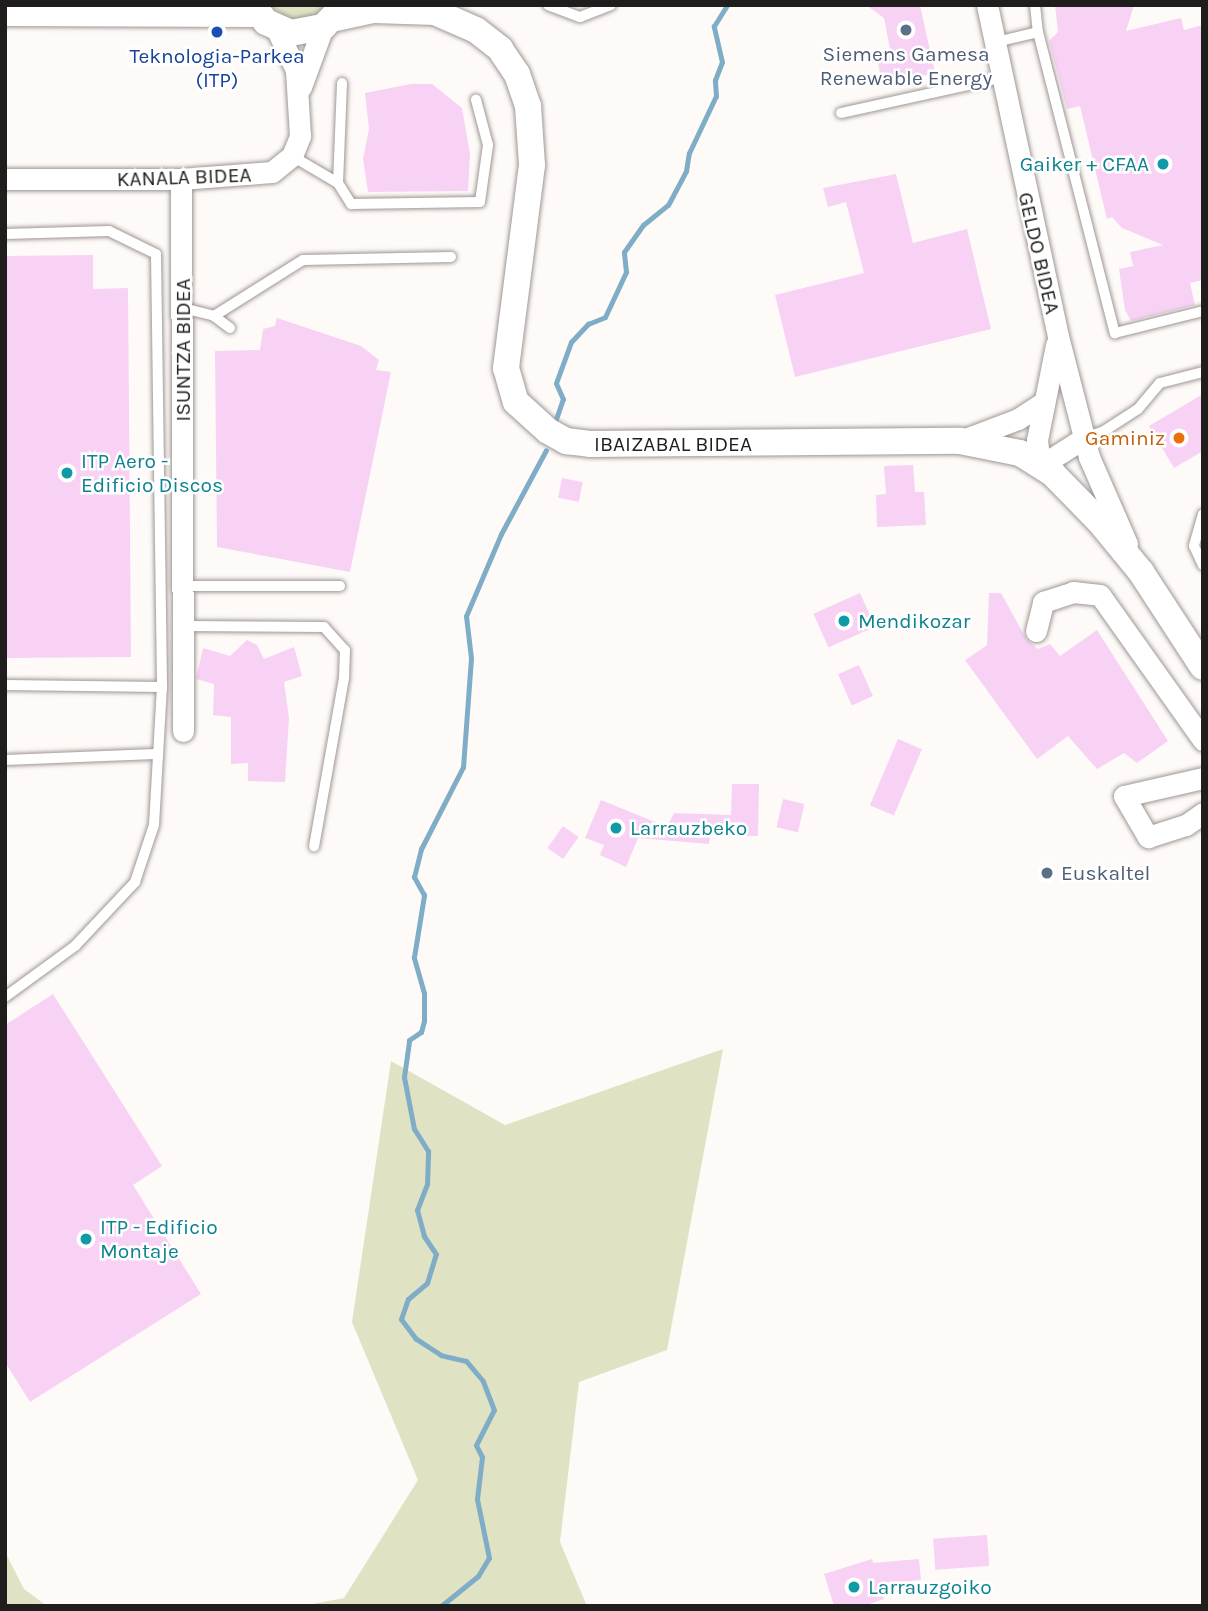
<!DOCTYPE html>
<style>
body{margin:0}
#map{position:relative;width:1208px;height:1611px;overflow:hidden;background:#fefaf8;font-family:Karla,sans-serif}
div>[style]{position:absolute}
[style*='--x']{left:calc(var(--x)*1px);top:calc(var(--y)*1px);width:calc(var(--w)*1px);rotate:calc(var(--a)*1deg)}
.green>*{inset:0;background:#dfe3c3}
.stream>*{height:5px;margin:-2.5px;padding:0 2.5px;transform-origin:2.5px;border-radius:2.5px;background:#7fadc7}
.building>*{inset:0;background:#f7d2f5;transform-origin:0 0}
.roads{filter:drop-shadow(0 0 2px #9e9794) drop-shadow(0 0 2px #9e9794)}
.service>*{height:10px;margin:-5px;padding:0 5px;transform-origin:5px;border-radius:5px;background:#fff}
.minor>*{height:21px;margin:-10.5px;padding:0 10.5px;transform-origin:10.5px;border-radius:10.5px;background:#fff}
.tertiary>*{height:26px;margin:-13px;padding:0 13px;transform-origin:13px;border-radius:13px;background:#fff}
.dots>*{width:19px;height:19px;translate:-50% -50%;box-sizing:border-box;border:4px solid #fff;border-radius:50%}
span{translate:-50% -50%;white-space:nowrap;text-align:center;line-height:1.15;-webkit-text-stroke:5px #fff;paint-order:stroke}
.service-label{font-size:21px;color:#4e5e75}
.left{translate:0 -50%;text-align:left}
.transit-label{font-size:21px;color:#164399}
.culture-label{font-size:21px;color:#0d838f}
.right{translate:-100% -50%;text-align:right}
.street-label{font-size:21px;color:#201e1c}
.food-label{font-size:21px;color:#c56008}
.frame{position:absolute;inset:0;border:7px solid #201e1c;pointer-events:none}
</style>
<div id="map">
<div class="green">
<i style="clip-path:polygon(269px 5px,331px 5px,313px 20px,288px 19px)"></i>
<i style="clip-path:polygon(723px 1049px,667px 1350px,579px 1382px,560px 1542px,587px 1606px,302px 1606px,344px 1598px,418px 1480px,352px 1322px,391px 1061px,505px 1125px)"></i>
<i style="clip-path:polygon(5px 1552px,24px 1589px,47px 1606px,5px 1606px)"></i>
</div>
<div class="stream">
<i style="--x:556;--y:419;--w:21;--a:-71"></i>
<i style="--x:563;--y:399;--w:17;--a:-114"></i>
<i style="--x:556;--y:383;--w:44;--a:-69.9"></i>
<i style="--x:571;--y:342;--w:25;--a:-47"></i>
<i style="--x:588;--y:324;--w:18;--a:-22"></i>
<i style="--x:605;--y:317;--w:50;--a:-65"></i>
<i style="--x:626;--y:272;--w:20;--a:-96"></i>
<i style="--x:624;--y:252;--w:33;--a:-55"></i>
<i style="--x:643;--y:225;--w:32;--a:-39"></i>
<i style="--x:668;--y:205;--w:38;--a:-62"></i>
<i style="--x:686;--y:171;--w:18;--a:-81"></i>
<i style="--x:689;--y:153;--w:63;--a:-64.7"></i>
<i style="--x:716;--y:96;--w:16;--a:-94"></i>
<i style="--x:715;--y:80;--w:19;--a:-69"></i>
<i style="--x:722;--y:62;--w:37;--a:-103"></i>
<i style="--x:714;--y:26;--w:25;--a:-58"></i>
<i style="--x:441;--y:1606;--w:48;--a:-39"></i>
<i style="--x:478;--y:1576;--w:21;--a:-59"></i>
<i style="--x:489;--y:1558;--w:60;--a:-101.5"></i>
<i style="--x:477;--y:1499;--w:42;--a:-83.2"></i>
<i style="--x:482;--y:1457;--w:13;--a:-117"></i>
<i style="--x:476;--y:1445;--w:39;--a:-63"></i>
<i style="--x:494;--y:1410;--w:31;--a:-111"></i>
<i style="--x:483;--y:1381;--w:26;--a:-130"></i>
<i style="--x:466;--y:1361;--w:26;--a:-167"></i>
<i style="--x:441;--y:1355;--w:30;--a:-147"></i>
<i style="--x:416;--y:1339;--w:25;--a:-127"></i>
<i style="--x:401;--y:1319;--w:21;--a:-71"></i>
<i style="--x:408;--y:1299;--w:25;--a:-40"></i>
<i style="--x:427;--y:1283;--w:30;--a:-73"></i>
<i style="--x:436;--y:1254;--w:22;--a:-124"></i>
<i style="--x:424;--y:1236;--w:27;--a:-105"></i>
<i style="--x:417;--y:1210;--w:28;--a:-69"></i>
<i style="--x:427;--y:1184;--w:33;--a:-88"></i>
<i style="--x:428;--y:1151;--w:26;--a:-122"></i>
<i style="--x:414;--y:1129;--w:53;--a:-100.9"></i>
<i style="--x:404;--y:1077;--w:37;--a:-82"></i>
<i style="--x:409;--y:1040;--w:14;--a:-34"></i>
<i style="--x:421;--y:1032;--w:11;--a:-75"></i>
<i style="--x:424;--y:1021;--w:28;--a:-90"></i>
<i style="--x:424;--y:993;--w:37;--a:-106"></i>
<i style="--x:414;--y:957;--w:63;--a:-80.8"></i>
<i style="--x:424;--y:895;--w:21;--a:-119"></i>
<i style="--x:414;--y:877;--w:29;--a:-76"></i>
<i style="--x:421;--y:849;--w:92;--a:-62.9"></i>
<i style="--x:463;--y:767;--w:109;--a:-85.8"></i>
<i style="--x:471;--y:658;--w:42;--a:-96.8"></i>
<i style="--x:466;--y:616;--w:89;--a:-66.9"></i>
<i style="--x:501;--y:534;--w:95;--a:-61.8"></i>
</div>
<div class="building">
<i style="clip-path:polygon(866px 5px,920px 5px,935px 73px,882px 85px,877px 57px,891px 54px,884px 18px)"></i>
<i style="clip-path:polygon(1055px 5px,1134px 5px,1126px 31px,1181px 18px,1184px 30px,1203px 25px,1203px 280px,1190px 283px,1195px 305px,1131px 321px,1125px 310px,1119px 269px,1133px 266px,1130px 252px,1163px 245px,1122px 228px,1112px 217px,1107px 219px,1080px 106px,1067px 109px,1049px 41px,1058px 32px)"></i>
<i style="clip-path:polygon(411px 84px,432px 84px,462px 108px,470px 154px,468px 191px,368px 192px,363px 159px,369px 129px,365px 93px)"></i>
<i style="clip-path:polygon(896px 174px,913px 243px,967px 229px,991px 329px,795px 377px,775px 295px,864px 273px,846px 202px,828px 207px,823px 188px)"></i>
<i style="clip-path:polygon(93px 255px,93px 289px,128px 288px,131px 657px,5px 658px,5px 256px)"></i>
<i style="clip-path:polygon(277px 318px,361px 346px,379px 360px,376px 370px,391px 372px,350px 572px,217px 547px,215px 351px,260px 350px,263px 329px,275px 326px)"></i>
<i style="clip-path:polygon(1203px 394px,1203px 451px,1174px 468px,1149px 426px)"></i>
<i style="clip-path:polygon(913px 465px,915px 492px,924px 492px,926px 525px,877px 527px,876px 495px,886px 494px,884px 466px)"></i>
<i style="left:562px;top:478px;width:21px;height:20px;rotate:11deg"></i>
<i style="left:860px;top:593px;width:37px;height:51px;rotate:66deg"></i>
<i style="clip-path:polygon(989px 593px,1001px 593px,1027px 640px,1038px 649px,1050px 644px,1060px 656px,1097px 630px,1168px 741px,1137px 763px,1124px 753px,1097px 769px,1068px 736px,1037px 759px,965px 660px,987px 645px)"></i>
<i style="clip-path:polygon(247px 640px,257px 645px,264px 659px,294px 647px,302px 676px,284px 682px,289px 718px,285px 782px,248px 781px,248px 763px,231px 764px,231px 717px,213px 715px,214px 684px,196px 679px,203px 648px,230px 656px)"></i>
<i style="left:859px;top:665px;width:34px;height:23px;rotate:66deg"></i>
<i style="left:898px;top:739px;width:26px;height:72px;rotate:23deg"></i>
<i style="clip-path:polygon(732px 784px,759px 784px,758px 836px,710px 835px,709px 844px,638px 838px,626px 867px,600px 855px,604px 845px,585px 838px,601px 800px,667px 827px,674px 813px,731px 815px)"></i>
<i style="left:783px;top:799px;width:22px;height:29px;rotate:13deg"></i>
<i style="left:563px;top:826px;width:19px;height:27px;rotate:35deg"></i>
<i style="clip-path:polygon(53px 994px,162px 1166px,133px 1185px,201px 1294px,30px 1402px,5px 1362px,5px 1025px)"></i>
<i style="left:987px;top:1535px;width:31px;height:54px;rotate:86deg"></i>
<i style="clip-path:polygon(872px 1559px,873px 1563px,919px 1559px,921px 1580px,879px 1584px,884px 1599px,863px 1606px,834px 1606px,824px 1574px)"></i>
</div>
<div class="roads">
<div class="service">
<i style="--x:548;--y:5;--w:34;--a:21"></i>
<i style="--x:580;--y:17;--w:33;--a:-21"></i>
<i style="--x:1035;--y:5;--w:27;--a:84"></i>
<i style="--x:992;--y:43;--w:47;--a:-13.4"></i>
<i style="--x:1038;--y:32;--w:311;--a:75.7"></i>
<i style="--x:1115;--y:333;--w:91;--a:-14"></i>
<i style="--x:841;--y:113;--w:163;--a:-12.4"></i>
<i style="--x:292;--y:156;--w:53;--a:30.4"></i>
<i style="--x:338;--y:183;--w:100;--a:-87.7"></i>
<i style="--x:338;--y:183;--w:25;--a:58"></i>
<i style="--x:351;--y:204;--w:129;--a:-0.9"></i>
<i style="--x:480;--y:202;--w:58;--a:-82"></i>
<i style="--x:488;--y:145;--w:47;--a:-104.9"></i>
<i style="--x:5;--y:234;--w:104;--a:-1.7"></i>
<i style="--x:109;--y:231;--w:52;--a:26.1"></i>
<i style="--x:156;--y:254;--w:433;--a:89.2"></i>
<i style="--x:162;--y:687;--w:157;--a:-179.3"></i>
<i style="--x:183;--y:308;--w:32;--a:14"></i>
<i style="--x:214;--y:316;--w:105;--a:-32.2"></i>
<i style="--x:303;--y:260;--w:148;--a:-1.2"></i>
<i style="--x:214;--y:316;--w:20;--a:37"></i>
<i style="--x:1084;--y:438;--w:21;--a:-19"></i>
<i style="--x:1104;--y:431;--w:40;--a:-32.9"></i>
<i style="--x:1138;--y:409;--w:34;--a:-50"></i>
<i style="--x:1160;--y:383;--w:44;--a:-14.3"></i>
<i style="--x:1203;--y:514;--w:33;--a:106"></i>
<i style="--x:1194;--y:546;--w:21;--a:65"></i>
<i style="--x:184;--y:586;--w:156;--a:0"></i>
<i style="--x:184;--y:626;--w:140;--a:0.4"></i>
<i style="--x:324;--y:627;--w:31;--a:48"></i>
<i style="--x:345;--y:650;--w:28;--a:92"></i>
<i style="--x:344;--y:678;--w:171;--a:100.1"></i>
<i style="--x:5;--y:760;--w:150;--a:-2.3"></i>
<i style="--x:5;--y:997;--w:87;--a:-36.1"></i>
<i style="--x:75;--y:946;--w:88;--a:-46.8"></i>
<i style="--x:135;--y:882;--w:60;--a:-71.6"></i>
<i style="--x:154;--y:825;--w:138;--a:-86.7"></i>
</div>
<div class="minor">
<i style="--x:987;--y:5;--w:339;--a:77.9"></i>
<i style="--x:1058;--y:336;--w:125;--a:75.6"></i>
<i style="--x:1089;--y:457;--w:95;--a:66.4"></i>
<i style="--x:301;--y:87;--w:64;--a:-69.9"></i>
<i style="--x:5;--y:179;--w:176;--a:0"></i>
<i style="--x:181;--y:179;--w:91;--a:-4.4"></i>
<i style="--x:272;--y:172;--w:26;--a:-39"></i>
<i style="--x:292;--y:156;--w:22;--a:-68"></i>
<i style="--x:300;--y:136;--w:66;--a:-93.5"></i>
<i style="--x:296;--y:70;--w:47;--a:-115.5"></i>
<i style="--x:181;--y:179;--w:552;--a:89.79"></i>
<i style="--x:1056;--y:345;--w:97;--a:101.3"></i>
<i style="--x:1037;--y:440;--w:26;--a:83"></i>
<i style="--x:1040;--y:466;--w:52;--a:-32.5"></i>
<i style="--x:960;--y:441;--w:62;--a:-20.8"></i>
<i style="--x:1018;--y:419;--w:31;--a:-33"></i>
<i style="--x:1036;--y:631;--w:30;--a:-76"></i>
<i style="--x:1043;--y:602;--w:32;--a:-18"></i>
<i style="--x:1073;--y:592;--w:27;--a:6"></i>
<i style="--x:1100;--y:595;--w:178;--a:54.6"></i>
<i style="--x:1203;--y:778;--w:81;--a:167.2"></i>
<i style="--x:1124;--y:796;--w:48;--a:59.7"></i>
<i style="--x:1148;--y:837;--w:40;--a:-18"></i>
<i style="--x:1186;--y:825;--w:21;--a:-35"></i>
</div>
<div class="tertiary">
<i style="--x:253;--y:5;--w:21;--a:53"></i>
<i style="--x:266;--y:22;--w:27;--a:24"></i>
<i style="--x:291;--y:33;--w:33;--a:-11"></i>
<i style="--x:323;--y:27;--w:30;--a:-46"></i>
<i style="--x:5;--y:13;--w:253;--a:0.2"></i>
<i style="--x:336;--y:18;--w:39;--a:-12"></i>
<i style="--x:374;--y:10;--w:61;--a:1.9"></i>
<i style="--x:435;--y:12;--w:45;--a:23.7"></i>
<i style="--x:476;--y:30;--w:31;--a:38"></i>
<i style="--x:500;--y:49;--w:30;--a:56"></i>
<i style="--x:517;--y:74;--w:34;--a:71"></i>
<i style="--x:528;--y:106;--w:59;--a:86.1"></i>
<i style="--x:532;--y:165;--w:205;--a:97.3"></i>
<i style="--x:506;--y:368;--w:35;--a:74"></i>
<i style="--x:516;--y:402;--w:43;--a:42.2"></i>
<i style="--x:548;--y:431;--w:21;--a:29"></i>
<i style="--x:566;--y:441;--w:24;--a:7"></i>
<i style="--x:590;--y:444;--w:370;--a:-0.5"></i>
<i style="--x:960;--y:441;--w:61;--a:11.3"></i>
<i style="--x:1020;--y:453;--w:39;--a:32"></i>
<i style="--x:1053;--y:474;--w:67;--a:45.6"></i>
<i style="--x:1100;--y:522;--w:65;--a:50.6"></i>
<i style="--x:1141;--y:572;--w:113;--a:56.9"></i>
</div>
</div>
<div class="dots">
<i style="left:906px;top:30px;background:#5c6f8a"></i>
<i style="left:217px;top:32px;background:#1a4fb4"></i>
<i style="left:1163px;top:164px;background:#0f9aa8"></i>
<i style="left:1179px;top:438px;background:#e8710a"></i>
<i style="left:67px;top:473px;background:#0f9aa8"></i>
<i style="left:844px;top:621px;background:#0f9aa8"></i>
<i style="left:616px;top:828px;background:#0f9aa8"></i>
<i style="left:1047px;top:873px;background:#5c6f8a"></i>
<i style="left:86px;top:1239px;background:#0f9aa8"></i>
<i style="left:854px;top:1587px;background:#0f9aa8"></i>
</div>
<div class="service-label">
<span style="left:906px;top:66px">Siemens Gamesa<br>Renewable Energy</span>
<span class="left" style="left:1061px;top:873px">Euskaltel</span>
</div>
<div class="transit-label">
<span style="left:217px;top:68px">Teknologia-Parkea<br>(ITP)</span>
</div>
<div class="culture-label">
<span class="right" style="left:1149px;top:164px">Gaiker + CFAA</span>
<span class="left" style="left:81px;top:473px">ITP Aero -<br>Edificio Discos</span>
<span class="left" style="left:858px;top:621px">Mendikozar</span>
<span class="left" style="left:630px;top:828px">Larrauzbeko</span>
<span class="left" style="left:100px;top:1239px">ITP - Edificio<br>Montaje</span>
<span class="left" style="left:868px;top:1587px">Larrauzgoiko</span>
</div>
<div class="street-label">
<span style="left:184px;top:177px;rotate:-2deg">KANALA BIDEA</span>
<span style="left:1039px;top:253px;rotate:77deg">GELDO BIDEA</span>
<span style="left:183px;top:350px;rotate:-90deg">ISUNTZA BIDEA</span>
<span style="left:673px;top:444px">IBAIZABAL BIDEA</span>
</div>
<div class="food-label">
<span class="right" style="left:1165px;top:438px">Gaminiz</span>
</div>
<div class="frame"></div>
</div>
